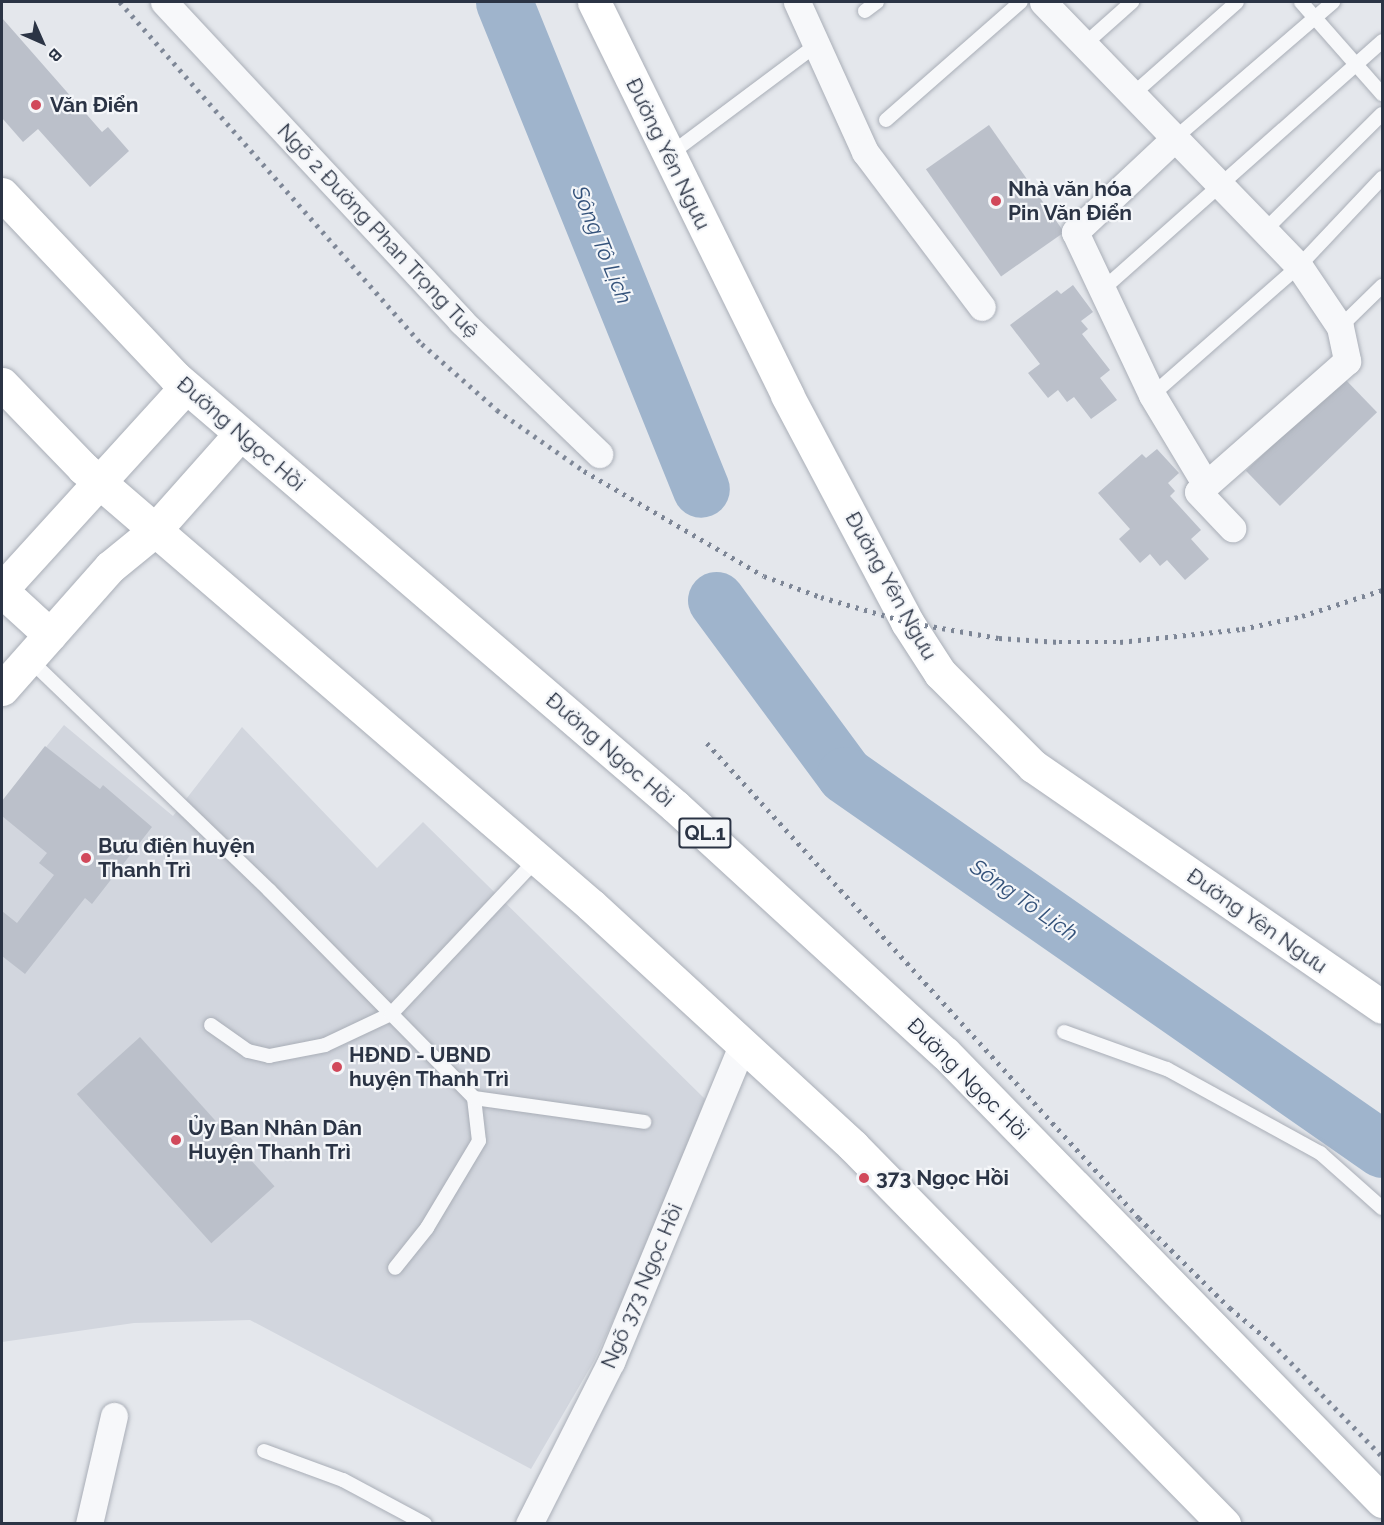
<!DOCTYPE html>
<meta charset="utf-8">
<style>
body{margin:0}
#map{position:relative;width:1384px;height:1525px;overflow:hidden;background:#e4e7ec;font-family:Raleway,sans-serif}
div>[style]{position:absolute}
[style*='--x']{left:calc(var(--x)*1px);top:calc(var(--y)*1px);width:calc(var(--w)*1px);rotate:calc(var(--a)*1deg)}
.built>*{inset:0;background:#d2d6de}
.river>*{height:57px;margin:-28.5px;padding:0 28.5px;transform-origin:28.5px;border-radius:28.5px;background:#9fb4cc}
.building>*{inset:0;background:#bbc0ca;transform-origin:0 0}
.roads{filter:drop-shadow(0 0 2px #a9aeb7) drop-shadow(0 0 2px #a9aeb7)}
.lane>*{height:14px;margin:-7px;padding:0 7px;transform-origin:7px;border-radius:7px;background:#f7f8fa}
.street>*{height:27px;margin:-13.5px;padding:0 13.5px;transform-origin:13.5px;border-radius:13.5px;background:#f7f8fa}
.secondary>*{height:33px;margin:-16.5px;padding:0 16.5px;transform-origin:16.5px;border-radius:16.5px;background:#fff}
.highway>*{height:33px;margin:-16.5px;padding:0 16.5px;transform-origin:16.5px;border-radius:16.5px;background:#fff}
.rail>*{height:4.5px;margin-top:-2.25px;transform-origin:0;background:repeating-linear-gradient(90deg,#7d8696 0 3px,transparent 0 9px)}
.dots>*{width:16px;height:16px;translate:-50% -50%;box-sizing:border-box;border:3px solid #f4f6f9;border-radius:50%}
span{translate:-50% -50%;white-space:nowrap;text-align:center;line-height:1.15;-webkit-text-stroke:4.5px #f4f6f9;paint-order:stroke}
.shield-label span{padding:2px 4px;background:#f4f6f9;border:2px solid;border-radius:4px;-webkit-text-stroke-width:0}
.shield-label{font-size:20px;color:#2b3445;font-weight:700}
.poi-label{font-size:21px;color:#2b3445;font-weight:700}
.left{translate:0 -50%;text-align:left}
.street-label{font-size:21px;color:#2b3445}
.water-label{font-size:22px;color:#34527a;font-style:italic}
.frame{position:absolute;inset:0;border:3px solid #2b3445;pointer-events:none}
.north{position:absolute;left:12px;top:12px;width:60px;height:60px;-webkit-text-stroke:4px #f4f6f9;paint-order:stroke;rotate:135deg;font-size:16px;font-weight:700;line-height:24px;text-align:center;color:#2b3445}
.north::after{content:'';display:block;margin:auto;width:21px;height:27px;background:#2b3445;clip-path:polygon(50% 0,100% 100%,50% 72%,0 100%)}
</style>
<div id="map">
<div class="built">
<i style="clip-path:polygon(64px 725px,173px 816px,242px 727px,377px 868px,423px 822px,705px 1099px,668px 1203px,594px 1361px,531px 1469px,250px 1320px,134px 1323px,2px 1342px,2px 801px)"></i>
</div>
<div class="river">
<i style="--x:504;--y:2;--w:525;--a:67.98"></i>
<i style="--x:716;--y:600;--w:217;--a:53.6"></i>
<i style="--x:845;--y:775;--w:654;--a:34.86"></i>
</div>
<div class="building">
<i style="clip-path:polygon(2px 18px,102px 132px,108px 127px,129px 151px,90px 187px,38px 129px,23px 142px,2px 118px)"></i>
<i style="left:989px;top:125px;width:131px;height:77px;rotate:55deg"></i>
<i style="clip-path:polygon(1073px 285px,1093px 312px,1081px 321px,1088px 329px,1082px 334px,1110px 370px,1100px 378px,1117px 400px,1091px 419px,1074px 397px,1067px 402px,1058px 390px,1048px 398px,1028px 373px,1040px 364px,1010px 325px,1057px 290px,1061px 294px)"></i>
<i style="left:1343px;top:377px;width:49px;height:135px;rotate:46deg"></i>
<i style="clip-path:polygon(1157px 449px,1179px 473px,1168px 483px,1175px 491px,1170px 496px,1201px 530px,1191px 539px,1209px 559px,1185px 580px,1167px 560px,1160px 566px,1150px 554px,1140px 563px,1119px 539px,1130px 529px,1098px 493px,1142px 454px,1146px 458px)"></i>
<i style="clip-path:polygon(45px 746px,100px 789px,103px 785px,152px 827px,92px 904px,85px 898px,25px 974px,2px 956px,2px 911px,17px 923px,54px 875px,39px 863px,47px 853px,2px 816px,2px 801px)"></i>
<i style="left:140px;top:1037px;width:201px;height:85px;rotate:48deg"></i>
</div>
<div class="roads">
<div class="lane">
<i style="--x:1301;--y:2;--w:123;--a:48.6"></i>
<i style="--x:865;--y:11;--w:15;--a:-37"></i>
<i style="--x:1086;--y:43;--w:62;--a:-41.7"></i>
<i style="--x:1132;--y:95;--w:140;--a:-41.5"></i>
<i style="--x:886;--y:120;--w:179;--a:-41.2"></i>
<i style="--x:1174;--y:139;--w:210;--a:-40.7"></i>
<i style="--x:669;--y:155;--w:184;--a:-36.8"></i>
<i style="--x:1264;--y:231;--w:166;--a:-44.8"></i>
<i style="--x:1102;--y:290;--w:375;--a:-41.6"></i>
<i style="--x:1340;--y:327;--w:59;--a:-44.3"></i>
<i style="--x:1152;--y:395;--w:196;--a:-41.3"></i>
<i style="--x:1299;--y:266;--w:121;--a:-46.7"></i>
<i style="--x:29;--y:659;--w:333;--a:43.9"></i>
<i style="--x:269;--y:890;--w:292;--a:45.4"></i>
<i style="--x:474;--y:1098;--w:43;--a:83.4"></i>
<i style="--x:479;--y:1141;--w:101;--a:120.9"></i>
<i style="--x:427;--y:1228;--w:51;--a:128.7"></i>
<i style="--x:211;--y:1025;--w:45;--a:35.1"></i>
<i style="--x:248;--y:1051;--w:22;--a:13"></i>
<i style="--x:269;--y:1056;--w:57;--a:-11.1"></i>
<i style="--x:325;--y:1045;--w:73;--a:-25.2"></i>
<i style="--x:391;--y:1014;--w:213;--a:-46.7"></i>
<i style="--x:1064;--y:1032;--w:109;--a:19.8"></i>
<i style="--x:1167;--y:1069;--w:175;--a:28.8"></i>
<i style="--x:1320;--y:1153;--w:83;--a:41.6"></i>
<i style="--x:474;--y:1098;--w:172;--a:8"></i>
<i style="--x:264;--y:1451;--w:84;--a:20.2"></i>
<i style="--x:343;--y:1480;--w:93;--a:28.2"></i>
</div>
<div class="street">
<i style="--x:164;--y:2;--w:436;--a:47"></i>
<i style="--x:461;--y:321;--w:192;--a:43.9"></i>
<i style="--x:797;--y:2;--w:165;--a:65.6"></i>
<i style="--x:865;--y:152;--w:194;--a:53"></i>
<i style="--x:1043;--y:2;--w:368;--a:45.9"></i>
<i style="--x:1299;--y:266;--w:73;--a:56.1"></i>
<i style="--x:1340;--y:327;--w:35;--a:78"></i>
<i style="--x:1347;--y:361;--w:198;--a:138.7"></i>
<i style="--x:1198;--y:492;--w:50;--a:46.6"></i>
<i style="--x:1174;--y:139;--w:136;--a:136.8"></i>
<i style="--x:1075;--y:232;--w:180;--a:64.7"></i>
<i style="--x:1152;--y:395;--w:105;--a:59"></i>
<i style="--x:89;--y:1524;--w:111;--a:-77"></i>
<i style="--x:529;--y:1524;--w:182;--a:-63.2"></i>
<i style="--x:611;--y:1362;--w:345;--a:-67.5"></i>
</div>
<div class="secondary">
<i style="--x:594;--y:2;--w:438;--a:63.8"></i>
<i style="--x:787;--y:395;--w:257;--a:62.1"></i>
<i style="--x:907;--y:622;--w:61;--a:57.1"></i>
<i style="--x:940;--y:673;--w:132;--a:45"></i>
<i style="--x:1033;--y:766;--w:424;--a:34.6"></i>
<i style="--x:2;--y:589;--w:273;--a:-47.7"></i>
<i style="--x:2;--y:591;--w:65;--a:42.5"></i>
<i style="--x:2;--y:689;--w:163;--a:-48.5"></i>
<i style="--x:110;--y:567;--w:57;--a:-39.3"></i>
<i style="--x:154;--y:531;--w:130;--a:-48.4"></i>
</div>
<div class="highway">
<i style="--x:2;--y:194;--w:252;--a:46.6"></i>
<i style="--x:175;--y:377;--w:659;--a:40.63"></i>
<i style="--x:675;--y:806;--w:366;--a:42.5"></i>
<i style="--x:945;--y:1053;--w:626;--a:45.71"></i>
<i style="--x:2;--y:384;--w:117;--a:46"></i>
<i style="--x:83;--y:468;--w:670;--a:40.7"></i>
<i style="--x:591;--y:905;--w:356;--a:42.6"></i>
<i style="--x:853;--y:1146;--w:530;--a:45.54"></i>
</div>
</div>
<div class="rail">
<i style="--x:120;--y:2;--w:456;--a:48.6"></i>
<i style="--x:422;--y:344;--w:100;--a:41.3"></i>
<i style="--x:497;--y:410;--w:106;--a:35"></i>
<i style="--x:584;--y:471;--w:208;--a:30.3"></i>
<i style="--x:764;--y:576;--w:61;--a:20.2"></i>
<i style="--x:821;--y:597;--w:90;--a:16.2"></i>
<i style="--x:907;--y:622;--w:93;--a:9.9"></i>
<i style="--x:999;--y:638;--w:60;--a:3.8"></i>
<i style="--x:1059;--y:642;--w:61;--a:0"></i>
<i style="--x:1120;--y:642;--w:123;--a:-6.1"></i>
<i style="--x:1242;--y:629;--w:61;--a:-12.2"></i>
<i style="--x:1302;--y:616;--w:84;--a:-18"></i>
<i style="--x:707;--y:743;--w:642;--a:47.71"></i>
<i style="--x:1139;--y:1218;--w:128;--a:44.7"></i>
<i style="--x:1230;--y:1308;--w:55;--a:39.8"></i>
<i style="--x:1272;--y:1343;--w:158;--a:45.8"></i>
</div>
<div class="dots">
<i style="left:36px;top:105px;background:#d1495b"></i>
<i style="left:996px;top:201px;background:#d1495b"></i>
<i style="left:86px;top:858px;background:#d1495b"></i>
<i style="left:337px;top:1067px;background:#d1495b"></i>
<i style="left:176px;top:1140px;background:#d1495b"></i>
<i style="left:864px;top:1178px;background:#d1495b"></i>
</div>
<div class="shield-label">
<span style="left:705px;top:833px">QL.1</span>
</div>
<div class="poi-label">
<span class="left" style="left:50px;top:105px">Văn Điển</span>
<span class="left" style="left:1008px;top:201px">Nhà văn hóa<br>Pin Văn Điển</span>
<span class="left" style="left:98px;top:858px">Bưu điện huyện<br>Thanh Trì</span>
<span class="left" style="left:349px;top:1067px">HĐND - UBND<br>huyện Thanh Trì</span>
<span class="left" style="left:188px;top:1140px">Ủy Ban Nhân Dân<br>Huyện Thanh Trì</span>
<span class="left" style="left:876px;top:1178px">373 Ngọc Hồi</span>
</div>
<div class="street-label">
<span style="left:668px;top:154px;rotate:64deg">Đường Yên Ngưu</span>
<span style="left:378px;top:231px;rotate:47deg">Ngõ 2 Đường Phan Trọng Tuệ</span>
<span style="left:241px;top:434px;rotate:41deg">Đường Ngọc Hồi</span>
<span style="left:891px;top:586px;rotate:61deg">Đường Yên Ngưu</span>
<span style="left:610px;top:750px;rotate:41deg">Đường Ngọc Hồi</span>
<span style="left:1257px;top:921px;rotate:35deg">Đường Yên Ngưu</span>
<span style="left:968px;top:1079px;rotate:45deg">Đường Ngọc Hồi</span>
<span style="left:642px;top:1286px;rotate:-67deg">Ngõ 373 Ngọc Hồi</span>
</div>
<div class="water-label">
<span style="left:602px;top:245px;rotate:68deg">Sông Tô Lịch</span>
<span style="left:1024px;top:900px;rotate:35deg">Sông Tô Lịch</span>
</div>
<div class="frame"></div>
<div class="north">B</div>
</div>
